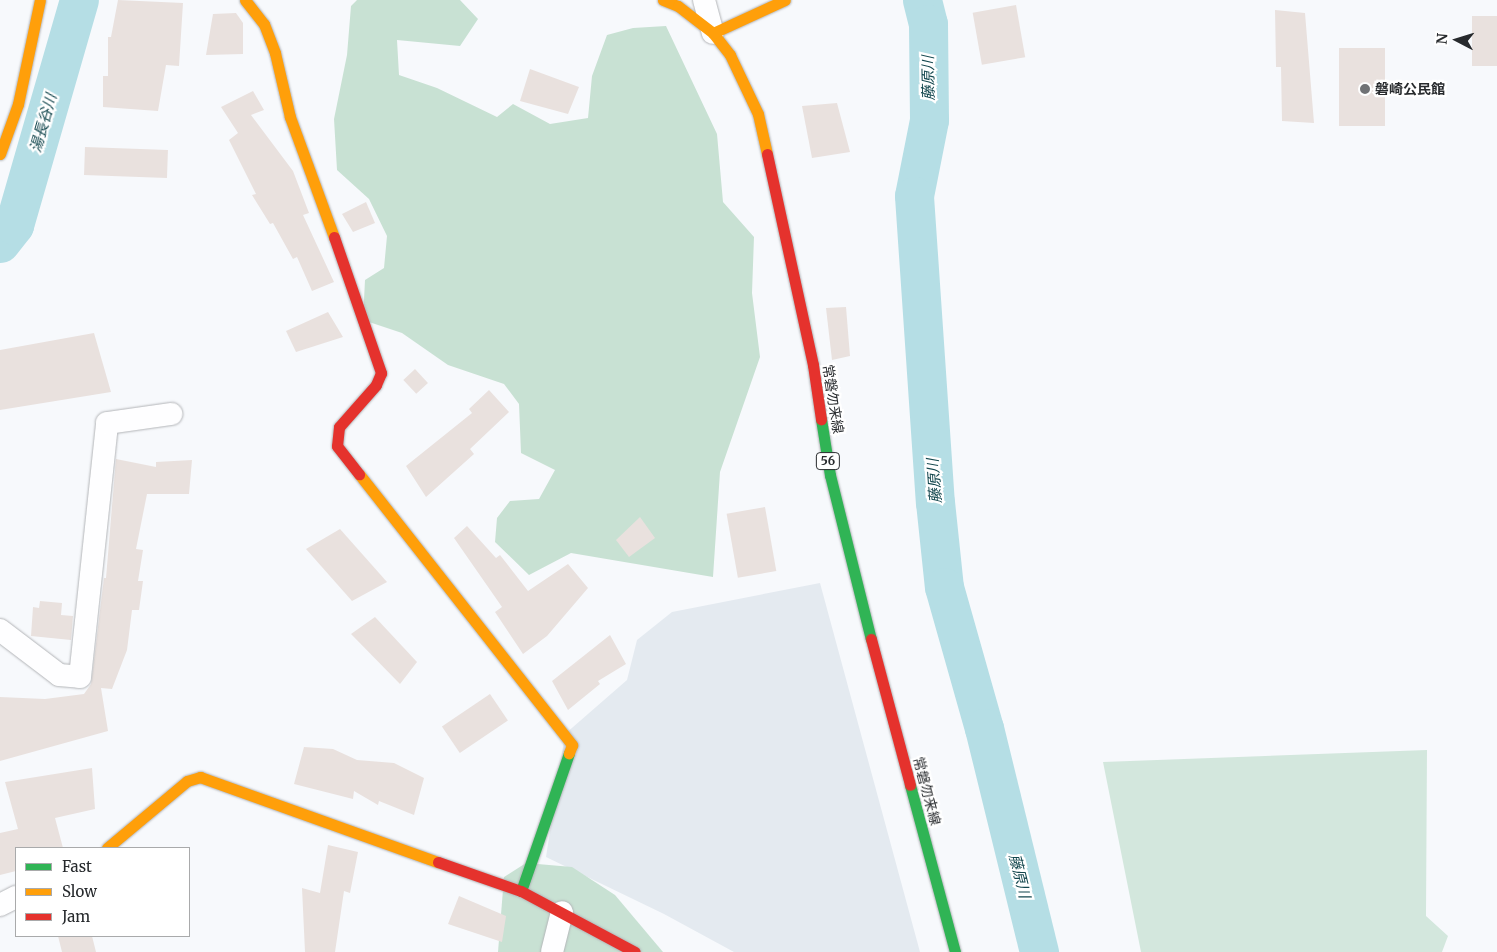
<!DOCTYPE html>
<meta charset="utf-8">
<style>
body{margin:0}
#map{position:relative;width:1497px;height:952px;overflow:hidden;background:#f7f9fc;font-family:Merriweather,"Noto Sans JP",serif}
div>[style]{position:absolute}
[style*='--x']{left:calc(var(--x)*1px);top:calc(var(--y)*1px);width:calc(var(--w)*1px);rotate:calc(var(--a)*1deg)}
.built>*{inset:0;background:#e4eaf0}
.green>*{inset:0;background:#d3e7dd}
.forest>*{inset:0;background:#c8e1d3}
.river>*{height:39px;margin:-19.5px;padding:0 19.5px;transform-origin:19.5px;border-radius:19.5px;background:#b5dee5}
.building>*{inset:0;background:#e9e1de;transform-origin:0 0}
.roads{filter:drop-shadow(0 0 1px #b3b5b8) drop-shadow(0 0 1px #b3b5b8)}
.street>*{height:22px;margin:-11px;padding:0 11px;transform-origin:11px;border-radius:11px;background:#fefeff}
.fast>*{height:11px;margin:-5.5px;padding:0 5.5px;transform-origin:5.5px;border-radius:5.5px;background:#30b455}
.slow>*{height:11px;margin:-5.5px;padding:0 5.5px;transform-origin:5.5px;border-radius:5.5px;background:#ff9f0a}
.jam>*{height:11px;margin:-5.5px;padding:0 5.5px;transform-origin:5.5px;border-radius:5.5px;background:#e5322d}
.dots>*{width:14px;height:14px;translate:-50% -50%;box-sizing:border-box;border:2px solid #fff;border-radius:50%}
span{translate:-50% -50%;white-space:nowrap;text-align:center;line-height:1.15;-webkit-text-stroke:4.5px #fff;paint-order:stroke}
.shield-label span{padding:1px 4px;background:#fff;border:1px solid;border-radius:4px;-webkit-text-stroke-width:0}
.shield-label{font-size:12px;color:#272a2d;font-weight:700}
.poi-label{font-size:14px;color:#272a2d;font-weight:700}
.left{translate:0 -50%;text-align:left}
.street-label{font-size:14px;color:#272a2d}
.water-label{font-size:15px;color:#12464d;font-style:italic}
.legend{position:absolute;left:15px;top:847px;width:175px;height:90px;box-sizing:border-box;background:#fff;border:1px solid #a9aaab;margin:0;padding:6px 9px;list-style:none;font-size:15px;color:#272a2d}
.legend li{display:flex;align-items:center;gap:10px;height:25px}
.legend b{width:25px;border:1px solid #a9aaab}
.north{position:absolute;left:1432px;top:15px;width:50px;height:50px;-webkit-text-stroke:4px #fff;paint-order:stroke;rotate:275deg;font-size:14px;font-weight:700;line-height:20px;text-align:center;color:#272a2d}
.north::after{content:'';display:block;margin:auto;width:18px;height:22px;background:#272a2d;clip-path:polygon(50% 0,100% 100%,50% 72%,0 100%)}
</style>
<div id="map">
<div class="built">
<i style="clip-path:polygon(820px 583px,920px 952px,734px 952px,664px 914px,546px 857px,565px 734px,627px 680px,637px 640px,672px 612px)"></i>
</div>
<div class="green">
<i style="clip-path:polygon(1427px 750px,1426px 916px,1448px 936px,1442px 952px,1141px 952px,1103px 762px)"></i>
</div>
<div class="forest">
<i style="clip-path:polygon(357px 0,460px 0,478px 19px,460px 46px,397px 40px,399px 75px,437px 88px,497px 117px,513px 104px,550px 124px,588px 118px,592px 76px,607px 35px,633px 28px,666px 26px,717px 134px,723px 202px,754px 237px,752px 293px,760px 357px,720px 472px,713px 577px,571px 553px,529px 575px,495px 542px,497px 518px,510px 501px,539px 499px,555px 470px,521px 453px,519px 404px,504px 384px,448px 365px,402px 333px,363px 320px,365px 280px,384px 268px,387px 236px,369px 199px,337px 170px,334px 119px,347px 55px,351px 6px)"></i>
<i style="clip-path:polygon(526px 863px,572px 867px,615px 895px,663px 952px,498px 952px,504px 877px)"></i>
</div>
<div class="river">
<i style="--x:922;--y:0;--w:25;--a:76"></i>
<i style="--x:928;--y:24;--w:96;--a:89.4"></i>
<i style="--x:929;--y:120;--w:77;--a:101.2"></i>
<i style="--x:914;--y:196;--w:307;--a:86.1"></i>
<i style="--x:935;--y:502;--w:85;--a:84"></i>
<i style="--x:944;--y:587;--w:147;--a:74.2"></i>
<i style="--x:984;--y:728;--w:231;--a:76.2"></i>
<i style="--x:0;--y:243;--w:23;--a:-52"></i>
<i style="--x:14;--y:225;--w:234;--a:-73.9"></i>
</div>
<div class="building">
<i style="clip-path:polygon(118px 0,183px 3px,179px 66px,166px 65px,158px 111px,103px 107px,103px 76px,108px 76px,108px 37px,111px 37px)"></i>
<i style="left:1016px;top:5px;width:53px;height:44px;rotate:80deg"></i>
<i style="clip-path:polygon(1275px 10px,1305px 13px,1314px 123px,1282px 121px,1281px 67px,1276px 67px)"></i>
<i style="clip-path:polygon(236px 13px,243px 23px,243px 54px,206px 55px,213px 14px)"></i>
<i style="left:1472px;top:16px;width:25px;height:50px"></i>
<i style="left:1339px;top:48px;width:46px;height:78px"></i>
<i style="clip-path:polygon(530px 69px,579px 87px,568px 114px,520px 101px)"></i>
<i style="clip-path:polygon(253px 91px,264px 110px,251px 115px,293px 171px,309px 213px,303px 215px,334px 282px,312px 291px,297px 257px,293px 259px,273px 223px,270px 224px,252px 195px,256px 194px,229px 140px,238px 133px,221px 107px)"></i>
<i style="clip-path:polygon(837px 103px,850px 152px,812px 158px,802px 106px)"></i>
<i style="left:85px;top:147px;width:83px;height:28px;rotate:2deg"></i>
<i style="clip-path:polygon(366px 202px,375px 223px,353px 232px,342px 214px)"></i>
<i style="clip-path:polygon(846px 307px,850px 356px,832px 360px,826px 308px)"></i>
<i style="clip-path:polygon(328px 312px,343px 337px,296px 352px,286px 331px)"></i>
<i style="clip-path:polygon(94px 333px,111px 392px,0 410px,0 350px)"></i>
<i style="left:415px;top:369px;width:19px;height:16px;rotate:47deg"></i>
<i style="clip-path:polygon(489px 390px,509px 412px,470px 449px,474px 454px,426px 497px,406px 466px,472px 413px,469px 409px)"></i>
<i style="clip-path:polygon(116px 459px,156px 467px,156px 462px,192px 460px,189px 494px,147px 494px,136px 549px,143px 550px,138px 581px,143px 581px,139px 610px,132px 610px,127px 650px,112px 689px,101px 688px,108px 731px,0 761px,0 697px,45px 699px,84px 694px,91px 684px,104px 578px,106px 578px)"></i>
<i style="left:765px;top:507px;width:65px;height:39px;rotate:80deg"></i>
<i style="clip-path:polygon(640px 517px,655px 538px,629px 557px,616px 540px)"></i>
<i style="clip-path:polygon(467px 526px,496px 558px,500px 555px,528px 591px,568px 564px,588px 588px,547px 636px,523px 654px,495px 612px,502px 607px,454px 538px)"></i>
<i style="clip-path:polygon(340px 529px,387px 582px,352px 601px,306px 549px)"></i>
<i style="clip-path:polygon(40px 601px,62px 603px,61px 615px,73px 616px,71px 640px,31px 636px,33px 607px,39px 608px)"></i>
<i style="clip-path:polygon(375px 617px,417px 662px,400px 684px,351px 634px)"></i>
<i style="clip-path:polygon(610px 635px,626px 664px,598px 681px,600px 684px,568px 710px,552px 681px)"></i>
<i style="left:490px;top:694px;width:32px;height:58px;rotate:56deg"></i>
<i style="clip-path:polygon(304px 747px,333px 749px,357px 760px,394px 763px,424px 778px,414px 815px,379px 801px,378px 805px,354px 791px,353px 799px,294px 784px)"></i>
<i style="clip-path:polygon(92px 768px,95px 809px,55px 818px,63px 848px,16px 848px,16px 871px,0 875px,0 833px,18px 829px,5px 782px)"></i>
<i style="clip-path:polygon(328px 845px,358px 852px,350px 893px,344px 891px,335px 952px,305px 952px,302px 888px,320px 893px)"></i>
<i style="clip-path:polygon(459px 896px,506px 916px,502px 942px,448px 924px)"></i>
<i style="clip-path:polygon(58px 936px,92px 936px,96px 952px,62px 952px)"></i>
</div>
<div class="roads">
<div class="street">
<i style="--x:704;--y:0;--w:34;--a:75"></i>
<i style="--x:0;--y:630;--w:74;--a:37.3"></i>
<i style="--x:59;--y:675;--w:21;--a:5"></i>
<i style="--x:80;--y:677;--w:255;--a:-83.9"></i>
<i style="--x:107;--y:423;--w:65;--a:-8"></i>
<i style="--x:0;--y:905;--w:18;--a:-27"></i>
<i style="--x:552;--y:952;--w:41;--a:-76"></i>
</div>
<div class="fast">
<i style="--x:821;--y:419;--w:57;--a:80.9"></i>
<i style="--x:830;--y:475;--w:169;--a:76"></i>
<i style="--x:910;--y:785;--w:173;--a:74.9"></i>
<i style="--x:521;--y:891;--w:146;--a:-70.8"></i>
</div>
<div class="slow">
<i style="--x:245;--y:0;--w:31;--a:52"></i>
<i style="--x:264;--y:24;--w:31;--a:69"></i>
<i style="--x:275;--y:53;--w:66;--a:76.8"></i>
<i style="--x:290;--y:117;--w:128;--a:69.9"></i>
<i style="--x:663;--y:0;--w:16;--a:22"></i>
<i style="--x:678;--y:6;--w:44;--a:37.6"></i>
<i style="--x:713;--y:33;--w:28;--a:52"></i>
<i style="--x:730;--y:55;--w:65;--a:64.6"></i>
<i style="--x:758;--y:114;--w:41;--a:77.3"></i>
<i style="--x:713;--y:33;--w:79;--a:-24.6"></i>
<i style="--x:0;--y:154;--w:53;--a:-70.2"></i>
<i style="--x:18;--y:104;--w:106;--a:-78.1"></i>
<i style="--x:359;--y:474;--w:345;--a:51.8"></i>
<i style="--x:572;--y:745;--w:9;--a:111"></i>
<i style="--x:107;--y:848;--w:104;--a:-39.9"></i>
<i style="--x:187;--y:781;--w:14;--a:-17"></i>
<i style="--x:200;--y:777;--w:253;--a:19.7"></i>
</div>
<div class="jam">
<i style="--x:767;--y:154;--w:216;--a:77.7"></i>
<i style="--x:813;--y:365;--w:55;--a:81.6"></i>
<i style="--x:334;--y:237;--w:144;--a:70.9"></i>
<i style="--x:381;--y:373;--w:13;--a:113"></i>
<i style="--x:376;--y:385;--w:56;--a:131.4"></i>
<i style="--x:339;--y:427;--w:19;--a:96"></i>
<i style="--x:337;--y:446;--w:36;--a:52"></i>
<i style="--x:871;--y:639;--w:151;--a:75"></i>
<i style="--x:438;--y:862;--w:88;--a:19.3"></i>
<i style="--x:521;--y:891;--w:129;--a:28.2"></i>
</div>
</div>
<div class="dots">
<i style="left:1365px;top:89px;background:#707275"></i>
</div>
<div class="shield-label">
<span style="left:828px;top:461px">56</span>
</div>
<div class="poi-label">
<span class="left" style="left:1375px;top:89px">磐崎公民館</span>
</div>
<div class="street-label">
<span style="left:833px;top:399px;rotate:81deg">常磐勿来線</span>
<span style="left:927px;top:791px;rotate:75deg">常磐勿来線</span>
</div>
<div class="water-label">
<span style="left:928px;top:78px;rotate:-91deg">藤原川</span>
<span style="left:43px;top:123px;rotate:-74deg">湯長谷川</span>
<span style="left:934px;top:481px;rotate:-94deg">藤原川</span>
<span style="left:1020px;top:876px;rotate:76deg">藤原川</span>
</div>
<ul class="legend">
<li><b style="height:6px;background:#30b455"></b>Fast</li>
<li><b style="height:6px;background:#ff9f0a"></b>Slow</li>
<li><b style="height:6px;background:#e5322d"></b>Jam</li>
</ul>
<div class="north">N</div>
</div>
